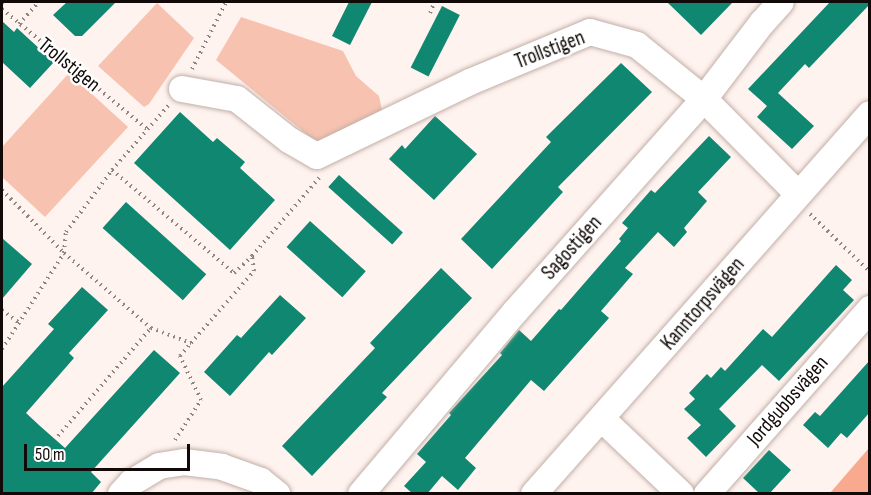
<!DOCTYPE html>
<meta charset="utf-8">
<style>
body{margin:0}
#map{position:relative;width:871px;height:495px;overflow:hidden;background:#fff3ef;font-family:"Sofia Sans Condensed",sans-serif}
div>[style]{position:absolute}
[style*='--x']{left:calc(var(--x)*1px);top:calc(var(--y)*1px);width:calc(var(--w)*1px);rotate:calc(var(--a)*1deg)}
.green>*{inset:0;background:#f7c3b0}
.forest>*{inset:0;background:#f9a98d}
.building>*{inset:0;background:#108770;transform-origin:0 0}
.path>*{height:4px;margin-top:-2px;transform-origin:0;background:repeating-linear-gradient(90deg,#8e8582 0 1.5px,transparent 0 6px)}
.roads{filter:drop-shadow(0 0 2px #c2afa8) drop-shadow(0 0 2px #c2afa8)}
.street>*{height:26px;margin:-13px;padding:0 13px;transform-origin:13px;border-radius:13px;background:#fff}
span{translate:-50% -50%;white-space:nowrap;text-align:center;line-height:1.15;-webkit-text-stroke:5px #fff;paint-order:stroke}
.street-label{font-size:21px;color:#110a08}
.frame{position:absolute;inset:0;border:3px solid #110a08;pointer-events:none}
.scale{position:absolute;left:24px;top:444px;width:166px;height:27px;box-sizing:border-box;border:3px solid #110a08;border-top:0;padding-left:8px;font-size:18px;line-height:21px;white-space:nowrap;color:#110a08;-webkit-text-stroke:4px #fff;paint-order:stroke}
</style>
<div id="map">
<div class="green">
<i style="clip-path:polygon(157px 3px,194px 38px,149px 104px,144px 107px,98px 66px)"></i>
<i style="clip-path:polygon(241px 17px,343px 51px,356px 76px,379px 96px,382px 110px,352px 130px,316px 142px,216px 60px)"></i>
<i style="clip-path:polygon(69px 73px,128px 127px,45px 217px,2px 177px,2px 147px)"></i>
</div>
<div class="forest">
<i style="clip-path:polygon(869px 448px,869px 493px,830px 493px)"></i>
</div>
<div class="building">
<i style="clip-path:polygon(67px 2px,116px 2px,82px 36px,75px 36px,53px 15px)"></i>
<i style="clip-path:polygon(349px 2px,372px 2px,350px 45px,332px 36px)"></i>
<i style="clip-path:polygon(667px 2px,733px 2px,701px 35px)"></i>
<i style="clip-path:polygon(830px 2px,870px 2px,870px 4px,809px 68px,805px 64px,778px 93px,814px 126px,792px 149px,757px 117px,767px 106px,748px 89px)"></i>
<i style="left:442px;top:6px;width:20px;height:69px;rotate:27deg"></i>
<i style="clip-path:polygon(2px 21px,14px 32px,17px 28px,54px 62px,30px 88px,2px 62px)"></i>
<i style="clip-path:polygon(621px 63px,652px 92px,558px 187px,563px 192px,492px 269px,461px 239px,551px 142px,546px 137px)"></i>
<i style="clip-path:polygon(180px 112px,213px 142px,217px 138px,245px 162px,240px 168px,275px 200px,230px 250px,134px 163px)"></i>
<i style="clip-path:polygon(435px 116px,477px 154px,434px 200px,389px 159px,402px 145px,405px 149px)"></i>
<i style="clip-path:polygon(709px 136px,731px 157px,698px 192px,707px 201px,684px 228px,687px 232px,674px 247px,658px 232px,625px 268px,633px 274px,601px 311px,609px 318px,544px 391px,531px 380px,465px 458px,476px 468px,458px 490px,442px 476px,427px 494px,413px 494px,404px 486px,426px 462px,417px 454px,451px 415px,449px 413px,502px 355px,500px 353px,519px 330px,531px 341px,559px 309px,561px 310px,621px 241px,619px 239px,628px 228px,622px 223px,651px 190px,655px 193px)"></i>
<i style="left:339px;top:175px;width:86px;height:16px;rotate:42deg"></i>
<i style="left:126px;top:202px;width:108px;height:35px;rotate:42deg"></i>
<i style="left:310px;top:221px;width:75px;height:35px;rotate:42deg"></i>
<i style="clip-path:polygon(2px 238px,32px 264px,2px 299px)"></i>
<i style="clip-path:polygon(836px 265px,852px 280px,843px 290px,854px 300px,779px 381px,762px 365px,719px 409px,736px 426px,706px 457px,687px 438px,701px 425px,684px 409px,695px 399px,689px 393px,707px 374px,711px 378px,721px 367px,725px 371px,763px 329px,772px 337px)"></i>
<i style="clip-path:polygon(441px 268px,472px 298px,382px 393px,387px 397px,312px 476px,282px 446px,375px 348px,370px 343px)"></i>
<i style="clip-path:polygon(82px 287px,108px 310px,69px 353px,74px 358px,26px 413px,40px 426px,65px 448px,154px 350px,180px 373px,91px 472px,101px 482px,91px 494px,2px 494px,2px 387px,54px 329px,48px 324px)"></i>
<i style="clip-path:polygon(280px 295px,306px 318px,272px 355px,269px 352px,230px 396px,204px 372px,237px 335px,241px 338px)"></i>
<i style="clip-path:polygon(870px 360px,870px 412px,847px 438px,841px 433px,828px 448px,803px 425px,815px 412px,820px 416px)"></i>
<i style="clip-path:polygon(769px 450px,791px 470px,769px 494px,760px 494px,743px 478px)"></i>
</div>
<div class="path">
<i style="--x:2;--y:3;--w:1;--a:-45"></i>
<i style="--x:2;--y:9;--w:188;--a:39.6"></i>
<i style="--x:430;--y:13;--w:12;--a:-66"></i>
<i style="--x:19;--y:24;--w:30;--a:-48"></i>
<i style="--x:192;--y:69;--w:75;--a:-63.1"></i>
<i style="--x:112;--y:170;--w:160;--a:40.2"></i>
<i style="--x:234;--y:273;--w:25;--a:-43"></i>
<i style="--x:252;--y:256;--w:103;--a:-49.3"></i>
<i style="--x:2;--y:190;--w:88;--a:45.5"></i>
<i style="--x:64;--y:253;--w:115;--a:40.8"></i>
<i style="--x:810;--y:214;--w:83;--a:44"></i>
<i style="--x:2;--y:310;--w:21;--a:37"></i>
<i style="--x:2;--y:349;--w:114;--a:-57.1"></i>
<i style="--x:64;--y:253;--w:21;--a:-85"></i>
<i style="--x:66;--y:232;--w:77;--a:-53.4"></i>
<i style="--x:112;--y:170;--w:86;--a:-48.8"></i>
<i style="--x:58;--y:436;--w:143;--a:-49.3"></i>
<i style="--x:151;--y:328;--w:43;--a:20.6"></i>
<i style="--x:191;--y:343;--w:96;--a:-48.8"></i>
<i style="--x:254;--y:271;--w:15;--a:-98"></i>
<i style="--x:175;--y:440;--w:48;--a:-57"></i>
<i style="--x:201;--y:400;--w:49;--a:-115.5"></i>
<i style="--x:180;--y:356;--w:17;--a:-50"></i>
</div>
<div class="roads">
<div class="street">
<i style="--x:182;--y:89;--w:56;--a:10.3"></i>
<i style="--x:237;--y:99;--w:66;--a:38.3"></i>
<i style="--x:289;--y:140;--w:32;--a:30"></i>
<i style="--x:317;--y:156;--w:170;--a:-25.8"></i>
<i style="--x:470;--y:82;--w:130;--a:-22.6"></i>
<i style="--x:590;--y:32;--w:49;--a:15.5"></i>
<i style="--x:637;--y:45;--w:86;--a:38.9"></i>
<i style="--x:704;--y:99;--w:132;--a:45.3"></i>
<i style="--x:602;--y:419;--w:109;--a:43.5"></i>
<i style="--x:121;--y:494;--w:15;--a:-48"></i>
<i style="--x:131;--y:483;--w:33;--a:-31"></i>
<i style="--x:159;--y:466;--w:25;--a:-9"></i>
<i style="--x:184;--y:462;--w:38;--a:7"></i>
<i style="--x:222;--y:467;--w:41;--a:19.7"></i>
<i style="--x:261;--y:481;--w:21;--a:39"></i>
<i style="--x:361;--y:494;--w:238;--a:-49.8"></i>
<i style="--x:515;--y:312;--w:285;--a:-48.4"></i>
<i style="--x:704;--y:99;--w:96;--a:-52.7"></i>
<i style="--x:762;--y:23;--w:28;--a:-48"></i>
<i style="--x:534;--y:494;--w:507;--a:-48.52"></i>
<i style="--x:707;--y:494;--w:247;--a:-48.6"></i>
</div>
</div>
<div class="street-label">
<span style="left:550px;top:50px;rotate:-21deg">Trollstigen</span>
<span style="left:69px;top:65px;rotate:39deg">Trollstigen</span>
<span style="left:572px;top:248px;rotate:-48deg">Sagostigen</span>
<span style="left:703px;top:304px;rotate:-49deg">Kanntorpsvägen</span>
<span style="left:788px;top:401px;rotate:-49deg">Jordgubbsvägen</span>
</div>
<div class="frame"></div>
<div class="scale">50 m</div>
</div>
